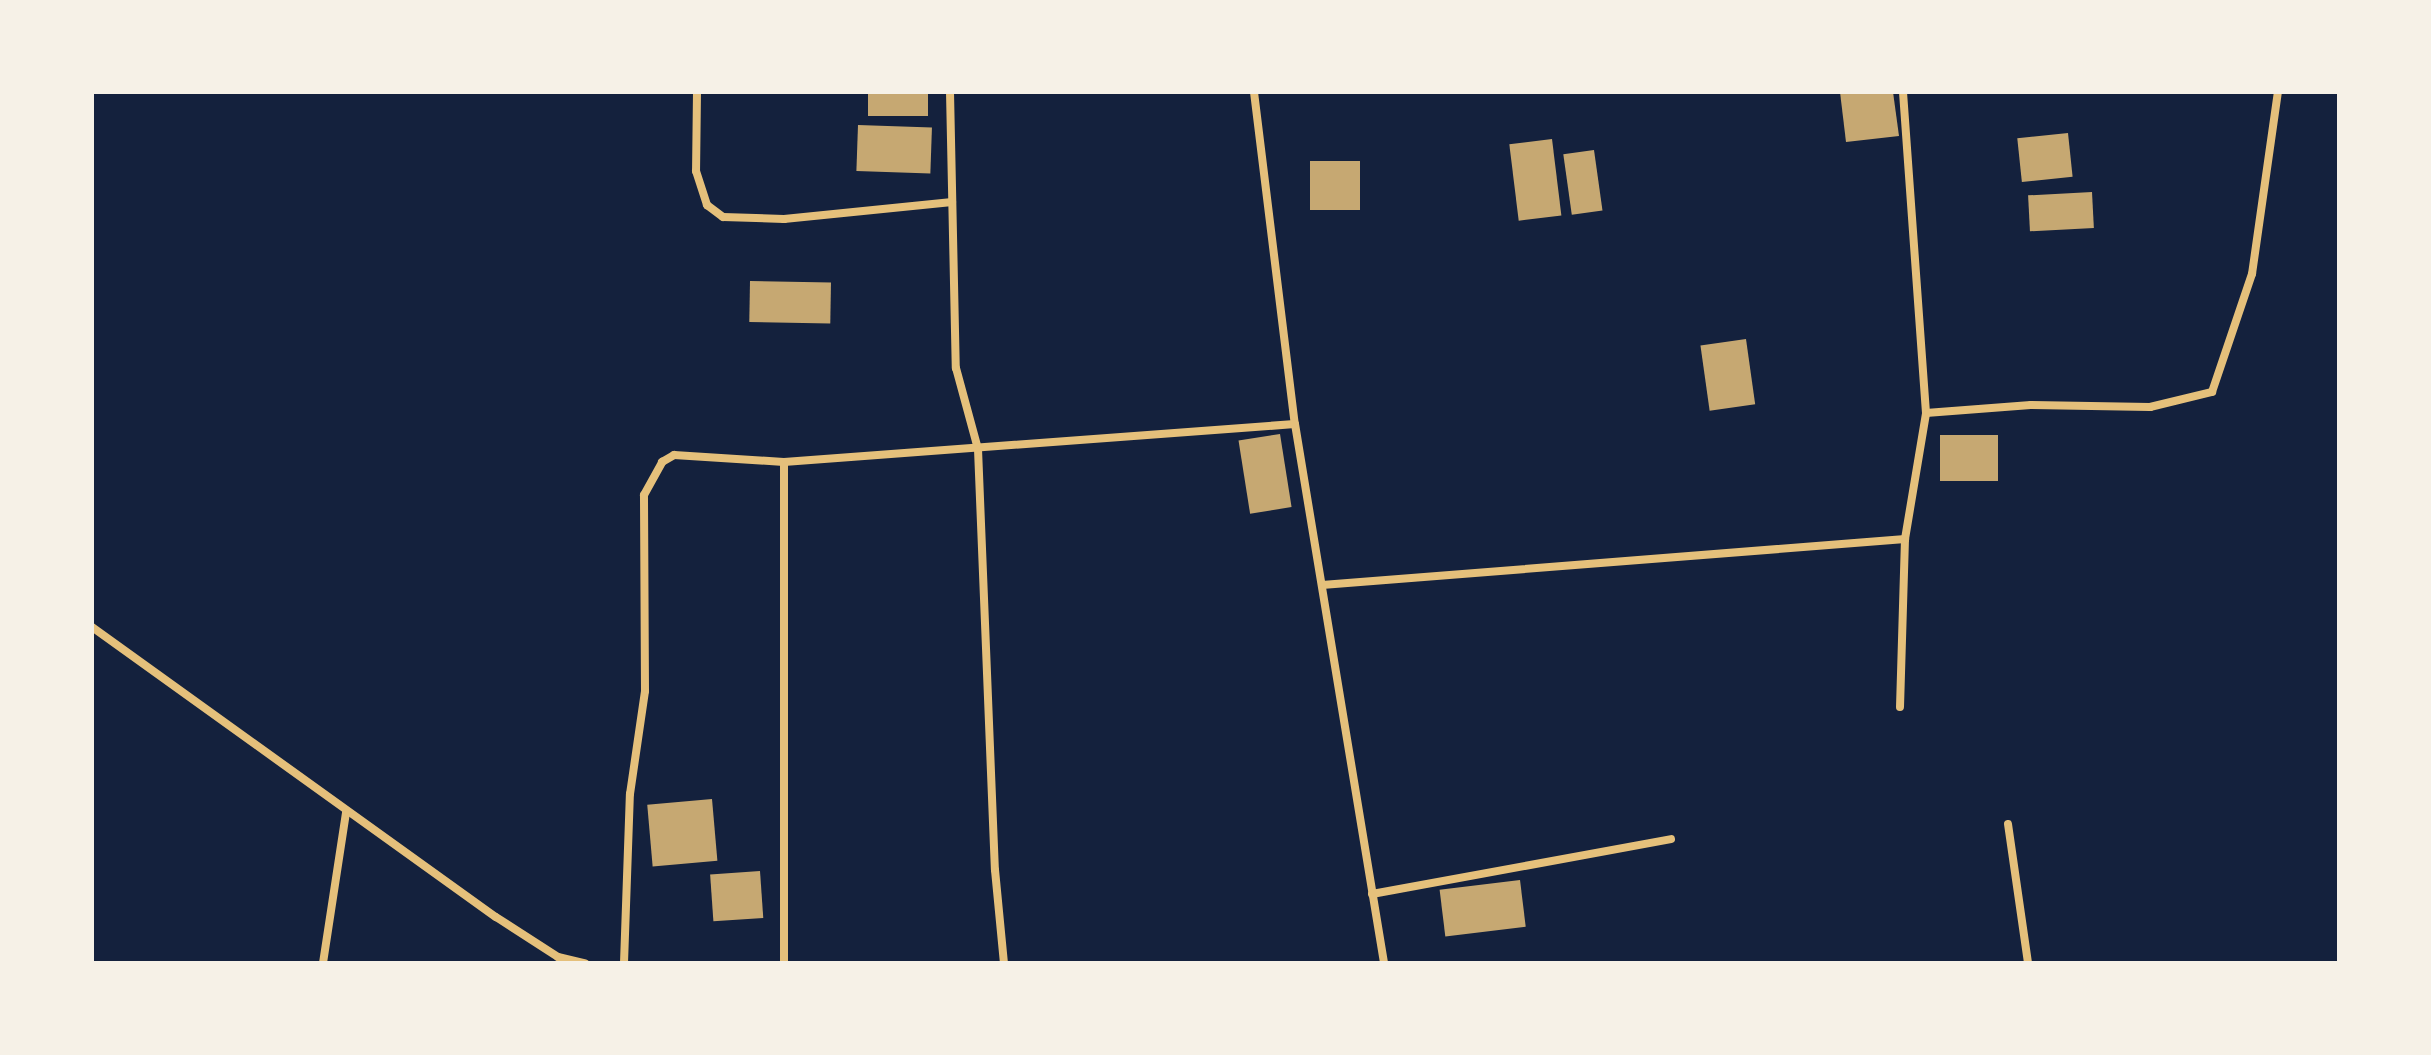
<!DOCTYPE html>
<style>
body{margin:0}
#map{position:relative;width:2431px;height:1055px;overflow:hidden;background:#14213d;font-family:"Fira Sans",sans-serif}
div>[style]{position:absolute}
[style*='--x']{left:calc(var(--x)*1px);top:calc(var(--y)*1px);width:calc(var(--w)*1px);rotate:calc(var(--a)*1deg)}
.building>*{inset:0;background:#c6a872;transform-origin:0 0}
.minor>*{height:8px;margin:-4px;padding:0 4px;transform-origin:4px;border-radius:4px;background:#e5c07b}
span{translate:-50% -50%;white-space:nowrap;text-align:center;line-height:1.15;-webkit-text-stroke:6px #f6f1e7;paint-order:stroke}
.frame{position:absolute;inset:0;border:94px solid #f6f1e7;pointer-events:none}
</style>
<div id="map">
<div class="building">
<i style="left:868px;top:92px;width:60px;height:24px"></i>
<i style="clip-path:polygon(1840px 92px,1893px 92px,1899px 136px,1846px 142px)"></i>
<i style="left:858px;top:125px;width:74px;height:46px;rotate:2deg"></i>
<i style="left:2068px;top:133px;width:44px;height:51px;rotate:84deg"></i>
<i style="left:1552px;top:139px;width:77px;height:43px;rotate:83deg"></i>
<i style="left:1594px;top:150px;width:61px;height:31px;rotate:82deg"></i>
<i style="left:1310px;top:161px;width:50px;height:49px"></i>
<i style="left:2092px;top:192px;width:36px;height:64px;rotate:87deg"></i>
<i style="left:750px;top:281px;width:81px;height:41px;rotate:1deg"></i>
<i style="left:1746px;top:339px;width:66px;height:46px;rotate:82deg"></i>
<i style="left:1280px;top:434px;width:74px;height:42px;rotate:81deg"></i>
<i style="left:1940px;top:435px;width:58px;height:46px"></i>
<i style="left:712px;top:799px;width:62px;height:65px;rotate:85deg"></i>
<i style="left:760px;top:871px;width:47px;height:50px;rotate:86deg"></i>
<i style="left:1520px;top:880px;width:47px;height:81px;rotate:83deg"></i>
</div>
<div class="minor">
<i style="--x:697;--y:92;--w:79;--a:90.7"></i>
<i style="--x:696;--y:171;--w:36;--a:72"></i>
<i style="--x:707;--y:205;--w:20;--a:37"></i>
<i style="--x:723;--y:217;--w:61;--a:1.9"></i>
<i style="--x:784;--y:219;--w:169;--a:-5.8"></i>
<i style="--x:950;--y:92;--w:276;--a:88.8"></i>
<i style="--x:956;--y:368;--w:84;--a:74.8"></i>
<i style="--x:978;--y:449;--w:421;--a:87.7"></i>
<i style="--x:995;--y:870;--w:93;--a:84.5"></i>
<i style="--x:1254;--y:92;--w:335;--a:83"></i>
<i style="--x:1295;--y:424;--w:546;--a:80.62"></i>
<i style="--x:1926;--y:413;--w:105;--a:-4.4"></i>
<i style="--x:2031;--y:405;--w:119;--a:1"></i>
<i style="--x:2150;--y:407;--w:64;--a:-13.6"></i>
<i style="--x:2212;--y:392;--w:125;--a:-71.3"></i>
<i style="--x:2252;--y:274;--w:184;--a:-81.9"></i>
<i style="--x:1322;--y:585;--w:585;--a:-4.51"></i>
<i style="--x:92;--y:627;--w:497;--a:35.7"></i>
<i style="--x:496;--y:917;--w:74;--a:32.8"></i>
<i style="--x:558;--y:957;--w:28;--a:13"></i>
<i style="--x:1900;--y:707;--w:168;--a:-88.3"></i>
<i style="--x:1905;--y:539;--w:128;--a:-80.5"></i>
<i style="--x:1926;--y:413;--w:322;--a:-94.1"></i>
<i style="--x:2008;--y:824;--w:140;--a:81.8"></i>
<i style="--x:1372;--y:894;--w:304;--a:-10.4"></i>
<i style="--x:323;--y:963;--w:153;--a:-81.3"></i>
<i style="--x:624;--y:963;--w:169;--a:-88"></i>
<i style="--x:630;--y:794;--w:104;--a:-81.7"></i>
<i style="--x:645;--y:691;--w:196;--a:-90.3"></i>
<i style="--x:644;--y:495;--w:38;--a:-61"></i>
<i style="--x:662;--y:462;--w:14;--a:-30"></i>
<i style="--x:674;--y:455;--w:110;--a:3.6"></i>
<i style="--x:784;--y:462;--w:512;--a:-4.25"></i>
<i style="--x:784;--y:963;--w:501;--a:-90"></i>
</div>
<div class="frame"></div>
</div>
